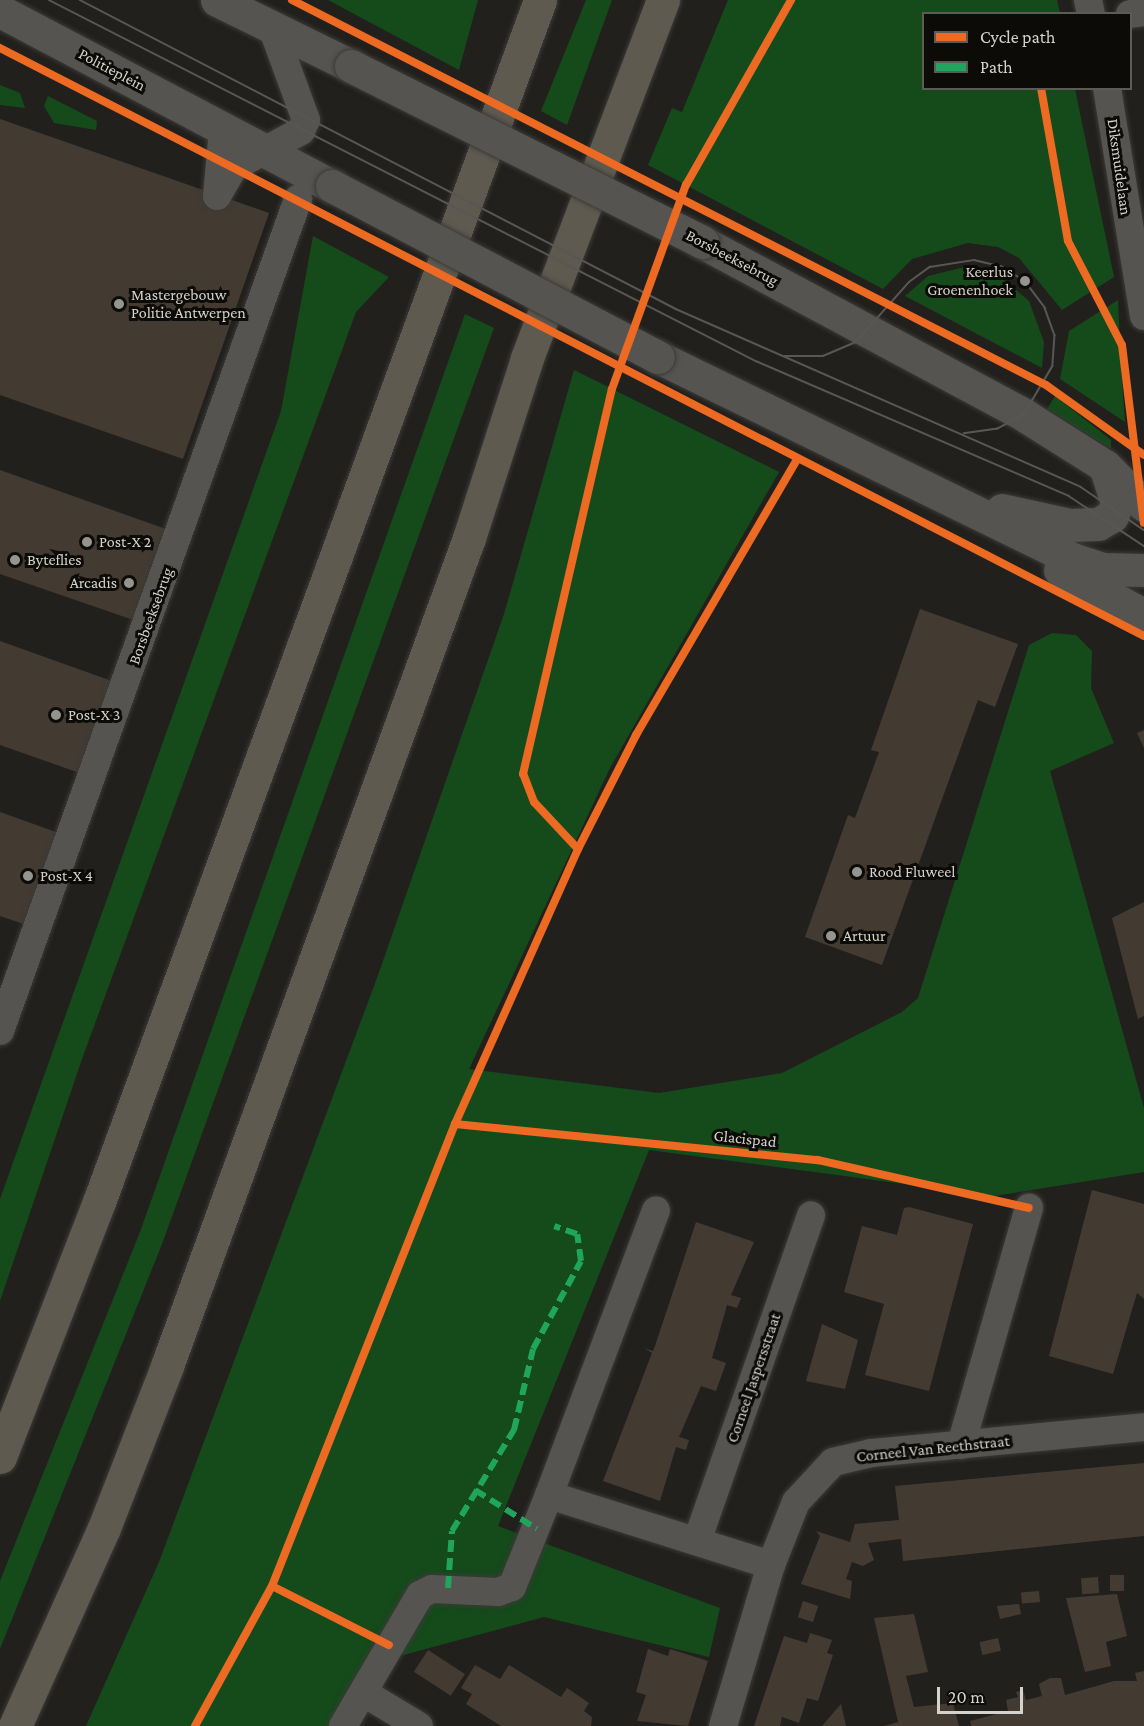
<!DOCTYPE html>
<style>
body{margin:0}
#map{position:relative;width:1144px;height:1726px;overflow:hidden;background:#22201d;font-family:"Crimson Pro",serif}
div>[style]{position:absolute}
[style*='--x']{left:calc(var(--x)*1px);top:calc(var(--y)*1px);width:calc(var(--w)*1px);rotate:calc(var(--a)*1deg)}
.green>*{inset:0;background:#154a1b}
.building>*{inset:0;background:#433b32;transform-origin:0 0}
.roads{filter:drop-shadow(0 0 2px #3b3a37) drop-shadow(0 0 2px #3b3a37)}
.minor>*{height:28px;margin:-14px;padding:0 14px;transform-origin:14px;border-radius:14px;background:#565451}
.tertiary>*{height:33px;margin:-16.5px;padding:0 16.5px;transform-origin:16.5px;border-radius:16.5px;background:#565451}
.motorway>*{height:33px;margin:-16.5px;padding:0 16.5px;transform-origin:16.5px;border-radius:16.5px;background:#5e5a50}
.tram>*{height:1.5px;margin:-0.75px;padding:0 0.75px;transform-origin:0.75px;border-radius:0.75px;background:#595755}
.bridges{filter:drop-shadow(0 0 2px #3b3a37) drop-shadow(0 0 2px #3b3a37)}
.tertiary-bridge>*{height:33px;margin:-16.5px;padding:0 16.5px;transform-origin:16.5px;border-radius:16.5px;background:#565451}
.quiet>*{height:6px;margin-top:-3px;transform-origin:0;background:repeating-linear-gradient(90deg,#20a55d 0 12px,transparent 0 18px)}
.cycleway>*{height:8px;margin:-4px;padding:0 4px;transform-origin:4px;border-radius:4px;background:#ed6a23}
.dots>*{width:16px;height:16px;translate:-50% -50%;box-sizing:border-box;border:3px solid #0c0b08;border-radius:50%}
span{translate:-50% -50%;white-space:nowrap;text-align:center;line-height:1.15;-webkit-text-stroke:6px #0c0b08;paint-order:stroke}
.street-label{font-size:16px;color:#d5d2cd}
.poi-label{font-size:16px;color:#d5d2cd}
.right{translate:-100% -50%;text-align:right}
.left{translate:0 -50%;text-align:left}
.legend{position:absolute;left:922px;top:12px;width:210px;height:78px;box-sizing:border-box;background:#0c0b08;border:2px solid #5c5b57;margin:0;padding:8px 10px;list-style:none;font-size:18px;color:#d5d2cd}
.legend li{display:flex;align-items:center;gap:12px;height:30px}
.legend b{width:30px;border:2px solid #5c5b57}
.scale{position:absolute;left:937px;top:1687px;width:86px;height:27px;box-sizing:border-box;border:3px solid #d5d2cd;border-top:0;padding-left:8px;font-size:18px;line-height:21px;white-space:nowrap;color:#d5d2cd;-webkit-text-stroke:4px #0c0b08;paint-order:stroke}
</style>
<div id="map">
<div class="green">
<i style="clip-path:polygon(328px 0,478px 0,459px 70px)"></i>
<i style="clip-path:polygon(586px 0,612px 0,567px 125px,541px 111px)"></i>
<i style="clip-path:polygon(728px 0,1057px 0,1060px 13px,924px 14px,924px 88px,1075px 89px,1114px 277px,1062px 310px,1019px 258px,998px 247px,968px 243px,912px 259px,883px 289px,648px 165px,672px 108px,682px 112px)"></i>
<i style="clip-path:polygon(0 85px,20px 93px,25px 108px,0 105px)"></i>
<i style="clip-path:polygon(48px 96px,97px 121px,96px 130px,54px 123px,44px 106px)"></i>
<i style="clip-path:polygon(313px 236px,389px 277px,356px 312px,82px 1059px,0 1301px,0 1199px,281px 411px)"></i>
<i style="clip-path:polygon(965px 267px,995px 272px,1029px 301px,1044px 342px,1042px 368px,905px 296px,928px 276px)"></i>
<i style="clip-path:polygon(1118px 300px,1121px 368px,1125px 422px,1060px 379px,1069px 331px)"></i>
<i style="clip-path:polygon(465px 314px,494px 328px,162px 1244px,0 1649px,0 1581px,140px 1232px)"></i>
<i style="clip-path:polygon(574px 370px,779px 472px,610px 768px,469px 1069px,659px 1093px,782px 1073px,902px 1012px,918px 998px,1029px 645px,1052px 633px,1076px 635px,1092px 651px,1091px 688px,1114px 743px,1050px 771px,1144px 1108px,1144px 1172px,994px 1196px,649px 1150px,498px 1526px,720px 1608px,709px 1657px,544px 1617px,370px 1664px,329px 1726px,86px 1726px,159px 1562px,377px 978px,504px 614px)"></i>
<i style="clip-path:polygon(1055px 396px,1111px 440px,1111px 449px,1047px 409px)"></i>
</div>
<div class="building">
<i style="clip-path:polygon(0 119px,269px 213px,183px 459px,0 395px)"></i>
<i style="clip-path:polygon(0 470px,177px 533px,145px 624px,0 574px)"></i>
<i style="clip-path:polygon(920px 609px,1018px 644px,995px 707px,978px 700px,882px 965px,805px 937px,848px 815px,855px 818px,879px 752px,871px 750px)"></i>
<i style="clip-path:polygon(0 641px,123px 685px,91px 777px,0 745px)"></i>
<i style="clip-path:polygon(1144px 730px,1144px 748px,1137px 733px)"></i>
<i style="clip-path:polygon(0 812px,70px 837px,38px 929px,0 916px)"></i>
<i style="clip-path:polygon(1144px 902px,1144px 1016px,1138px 1019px,1112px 918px)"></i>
<i style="clip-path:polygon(1092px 1190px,1144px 1204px,1144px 1299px,1137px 1293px,1113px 1374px,1049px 1356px)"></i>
<i style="clip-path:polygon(909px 1207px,973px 1224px,929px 1391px,865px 1375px,884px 1304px,844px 1292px,862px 1226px,897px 1235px,904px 1208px)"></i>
<i style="clip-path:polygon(696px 1222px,754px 1242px,731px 1295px,741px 1298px,737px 1308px,727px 1305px,712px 1358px,726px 1363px,716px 1391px,701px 1386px,679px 1437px,689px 1440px,686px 1450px,676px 1447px,660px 1501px,603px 1481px,652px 1353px,644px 1348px,653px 1351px,655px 1346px)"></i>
<i style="clip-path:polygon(822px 1324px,858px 1340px,845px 1389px,806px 1381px)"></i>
<i style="clip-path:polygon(1144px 1463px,1144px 1536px,903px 1561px,901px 1539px,868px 1543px,874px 1560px,863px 1566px,852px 1562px,846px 1579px,852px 1581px,850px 1599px,801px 1584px,820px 1536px,816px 1531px,850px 1542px,855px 1524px,899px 1520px,895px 1486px)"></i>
<i style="left:1110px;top:1575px;width:14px;height:16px"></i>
<i style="left:1098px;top:1577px;width:16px;height:17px;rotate:86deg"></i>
<i style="left:1039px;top:1591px;width:11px;height:18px;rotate:85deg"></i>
<i style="clip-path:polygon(1117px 1594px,1127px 1636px,1106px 1642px,1111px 1666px,1085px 1672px,1066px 1598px)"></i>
<i style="left:803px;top:1601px;width:16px;height:17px;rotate:18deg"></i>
<i style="clip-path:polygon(1019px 1604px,1021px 1614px,1000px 1619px,997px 1606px)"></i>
<i style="clip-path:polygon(914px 1614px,928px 1672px,906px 1676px,914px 1707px,953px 1703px,959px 1726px,884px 1726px,898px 1722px,874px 1618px)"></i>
<i style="clip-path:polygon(810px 1633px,832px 1640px,827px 1653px,833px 1655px,818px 1701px,807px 1698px,799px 1723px,782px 1717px,780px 1726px,754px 1726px,784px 1636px,807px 1643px)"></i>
<i style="left:998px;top:1638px;width:13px;height:19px;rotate:77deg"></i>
<i style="clip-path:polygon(648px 1649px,668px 1656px,670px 1649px,708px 1661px,688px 1726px,637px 1721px,646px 1695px,636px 1692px)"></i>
<i style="left:428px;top:1650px;width:44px;height:26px;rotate:33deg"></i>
<i style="clip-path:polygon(475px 1665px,500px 1679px,509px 1665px,561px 1697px,567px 1688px,589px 1703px,584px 1711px,592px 1717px,591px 1726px,501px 1726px,466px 1704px,472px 1694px,461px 1688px)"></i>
<i style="clip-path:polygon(1144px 1671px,1144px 1726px,971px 1726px,970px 1721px,1008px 1711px,1006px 1700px,1018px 1697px,1016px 1692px,1023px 1690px,1026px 1700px,1042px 1696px,1039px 1684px,1050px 1678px,1061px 1678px,1065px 1695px,1114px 1681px,1137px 1681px,1135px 1673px)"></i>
<i style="clip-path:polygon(841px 1704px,846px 1726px,822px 1726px)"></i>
</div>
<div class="roads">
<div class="minor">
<i style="--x:1088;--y:0;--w:14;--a:78"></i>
<i style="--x:1130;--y:14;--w:14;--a:-8"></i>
<i style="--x:1107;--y:88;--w:231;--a:80.8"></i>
<i style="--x:223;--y:130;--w:66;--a:95.2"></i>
<i style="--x:217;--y:196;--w:34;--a:-60"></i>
<i style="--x:234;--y:167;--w:76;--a:-28.2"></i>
<i style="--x:301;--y:131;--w:12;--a:-66"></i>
<i style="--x:306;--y:120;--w:99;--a:-110.1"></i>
<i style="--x:0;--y:1031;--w:884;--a:-70.29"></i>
<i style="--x:961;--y:1445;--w:247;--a:-74"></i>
<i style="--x:549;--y:1495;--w:304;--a:-69.4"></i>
<i style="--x:697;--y:1541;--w:345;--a:-70.7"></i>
<i style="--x:364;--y:1693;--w:64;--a:31"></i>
<i style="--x:343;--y:1726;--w:152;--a:-59.6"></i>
<i style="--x:420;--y:1595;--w:13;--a:-27"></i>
<i style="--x:432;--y:1589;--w:66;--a:2.6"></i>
<i style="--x:498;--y:1592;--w:15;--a:-20"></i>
<i style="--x:512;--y:1587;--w:99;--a:-68.1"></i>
<i style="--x:549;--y:1495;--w:233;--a:17.5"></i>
<i style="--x:723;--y:1726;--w:168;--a:-73.4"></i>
<i style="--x:771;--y:1565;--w:68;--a:-68.4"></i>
<i style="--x:796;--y:1502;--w:54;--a:-47.2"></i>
<i style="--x:833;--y:1462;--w:39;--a:-13"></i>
<i style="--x:871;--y:1453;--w:274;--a:-5.4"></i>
</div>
<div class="tertiary">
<i style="--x:217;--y:0;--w:149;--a:26.2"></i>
<i style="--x:0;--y:11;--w:375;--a:27.8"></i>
<i style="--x:702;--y:242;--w:366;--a:28.2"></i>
<i style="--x:1024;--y:415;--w:96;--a:32.2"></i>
<i style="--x:1105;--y:466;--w:55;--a:45"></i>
<i style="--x:658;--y:357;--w:464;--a:26"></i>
<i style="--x:1075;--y:560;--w:28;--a:18"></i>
<i style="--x:1102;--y:569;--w:42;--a:1.4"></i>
<i style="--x:1002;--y:510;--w:70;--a:12.4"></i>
<i style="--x:1070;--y:525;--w:28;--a:-2"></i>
<i style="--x:1098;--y:524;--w:16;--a:-30"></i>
<i style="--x:1112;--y:516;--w:14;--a:-69"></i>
<i style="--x:1117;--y:503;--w:39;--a:-108"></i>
<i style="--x:1060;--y:570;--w:95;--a:28.2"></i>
</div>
<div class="motorway">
<i style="--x:0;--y:1457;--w:274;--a:-68.8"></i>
<i style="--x:99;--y:1202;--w:1280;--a:-69.85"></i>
<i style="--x:15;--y:1726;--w:217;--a:-65.8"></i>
<i style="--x:104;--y:1528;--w:174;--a:-68.7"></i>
<i style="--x:167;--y:1366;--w:881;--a:-69.96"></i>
<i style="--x:469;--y:538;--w:189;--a:-72.1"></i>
<i style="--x:527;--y:358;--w:383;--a:-69.2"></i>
</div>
</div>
<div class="tram">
<i style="--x:49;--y:0;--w:794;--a:27.05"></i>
<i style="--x:756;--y:361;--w:341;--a:23.3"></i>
<i style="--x:1069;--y:496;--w:90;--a:33.7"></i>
<i style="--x:80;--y:0;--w:671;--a:27.4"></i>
<i style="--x:676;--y:309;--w:442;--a:23.7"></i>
<i style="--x:1081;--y:487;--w:76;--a:34.3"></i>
<i style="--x:784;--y:356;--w:39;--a:0"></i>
<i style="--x:823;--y:356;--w:36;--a:-23"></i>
<i style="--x:856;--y:342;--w:80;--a:-48.5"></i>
<i style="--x:909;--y:282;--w:26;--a:-36"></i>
<i style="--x:930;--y:267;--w:45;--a:-9"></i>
<i style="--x:974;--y:260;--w:28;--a:13"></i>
<i style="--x:1001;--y:266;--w:28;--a:32"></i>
<i style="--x:1025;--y:281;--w:34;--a:53"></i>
<i style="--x:1045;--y:308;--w:29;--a:70"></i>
<i style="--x:1055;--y:335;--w:31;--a:94"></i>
<i style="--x:1053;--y:366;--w:57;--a:120.6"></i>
<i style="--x:1024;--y:415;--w:30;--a:152"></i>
<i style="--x:998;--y:429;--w:34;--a:172"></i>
</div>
<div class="bridges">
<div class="tertiary-bridge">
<i style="--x:351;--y:66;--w:393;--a:26.6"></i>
<i style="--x:332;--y:186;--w:368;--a:27.7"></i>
</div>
</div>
<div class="quiet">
<i style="--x:475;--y:1490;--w:73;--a:32.2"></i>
<i style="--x:448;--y:1588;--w:57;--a:-86"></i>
<i style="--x:452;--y:1531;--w:119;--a:-58.5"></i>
<i style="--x:514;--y:1430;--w:83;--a:-76.8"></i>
<i style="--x:533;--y:1349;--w:100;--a:-61.4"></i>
<i style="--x:581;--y:1261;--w:27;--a:-98"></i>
<i style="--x:577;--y:1234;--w:24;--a:-161"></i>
</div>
<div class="cycleway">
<i style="--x:292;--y:0;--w:847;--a:27.05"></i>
<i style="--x:1046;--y:385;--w:120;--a:35.5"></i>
<i style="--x:0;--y:48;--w:1286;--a:27.2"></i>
<i style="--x:1041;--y:88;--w:155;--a:80"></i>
<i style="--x:1068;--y:241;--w:117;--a:62.6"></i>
<i style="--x:1122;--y:345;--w:179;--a:83"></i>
<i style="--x:578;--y:849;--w:64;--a:-133.1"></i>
<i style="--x:534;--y:802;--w:30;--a:-111"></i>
<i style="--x:523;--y:774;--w:395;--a:-77"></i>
<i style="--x:612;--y:389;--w:217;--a:-70.1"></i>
<i style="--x:686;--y:185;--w:213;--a:-60.4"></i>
<i style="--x:455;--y:1124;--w:365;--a:5.7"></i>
<i style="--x:818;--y:1160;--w:216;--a:12.8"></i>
<i style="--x:272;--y:1586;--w:131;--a:26.8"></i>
<i style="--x:195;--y:1726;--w:160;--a:-61.2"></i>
<i style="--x:272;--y:1586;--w:497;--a:-68.4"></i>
<i style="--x:455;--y:1124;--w:301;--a:-65.9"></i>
<i style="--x:578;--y:849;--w:128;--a:-63"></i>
<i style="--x:636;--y:735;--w:319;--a:-59.7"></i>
</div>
<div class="dots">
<i style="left:1025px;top:281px;background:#96948f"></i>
<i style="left:119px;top:304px;background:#96948f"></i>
<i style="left:87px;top:542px;background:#96948f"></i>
<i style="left:15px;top:560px;background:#96948f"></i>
<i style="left:129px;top:583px;background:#96948f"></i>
<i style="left:56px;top:715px;background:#96948f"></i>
<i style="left:857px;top:872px;background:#96948f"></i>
<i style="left:28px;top:876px;background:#96948f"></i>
<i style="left:831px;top:936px;background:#96948f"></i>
</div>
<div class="street-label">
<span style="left:112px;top:70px;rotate:28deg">Politieplein</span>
<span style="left:1119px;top:167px;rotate:82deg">Diksmuidelaan</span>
<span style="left:732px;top:258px;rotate:28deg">Borsbeeksebrug</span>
<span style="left:151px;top:616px;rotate:-70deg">Borsbeeksebrug</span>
<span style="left:745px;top:1139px;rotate:6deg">Glacispad</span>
<span style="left:754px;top:1378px;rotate:-71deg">Corneel Jaspersstraat</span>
<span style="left:933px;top:1449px;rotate:-6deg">Corneel Van Reethstraat</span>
</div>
<div class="poi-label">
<span class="right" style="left:1013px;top:281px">Keerlus<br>Groenenhoek</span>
<span class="left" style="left:131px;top:304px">Mastergebouw<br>Politie Antwerpen</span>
<span class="left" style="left:99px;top:542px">Post-X 2</span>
<span class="left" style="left:27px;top:560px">Byteflies</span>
<span class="right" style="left:117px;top:583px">Arcadis</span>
<span class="left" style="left:68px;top:715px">Post-X 3</span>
<span class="left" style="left:869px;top:872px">Rood Fluweel</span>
<span class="left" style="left:40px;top:876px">Post-X 4</span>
<span class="left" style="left:843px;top:936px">Artuur</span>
</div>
<ul class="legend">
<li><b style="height:8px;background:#ed6a23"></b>Cycle path</li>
<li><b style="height:8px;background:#20a55d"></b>Path</li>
</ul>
<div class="scale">20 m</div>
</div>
